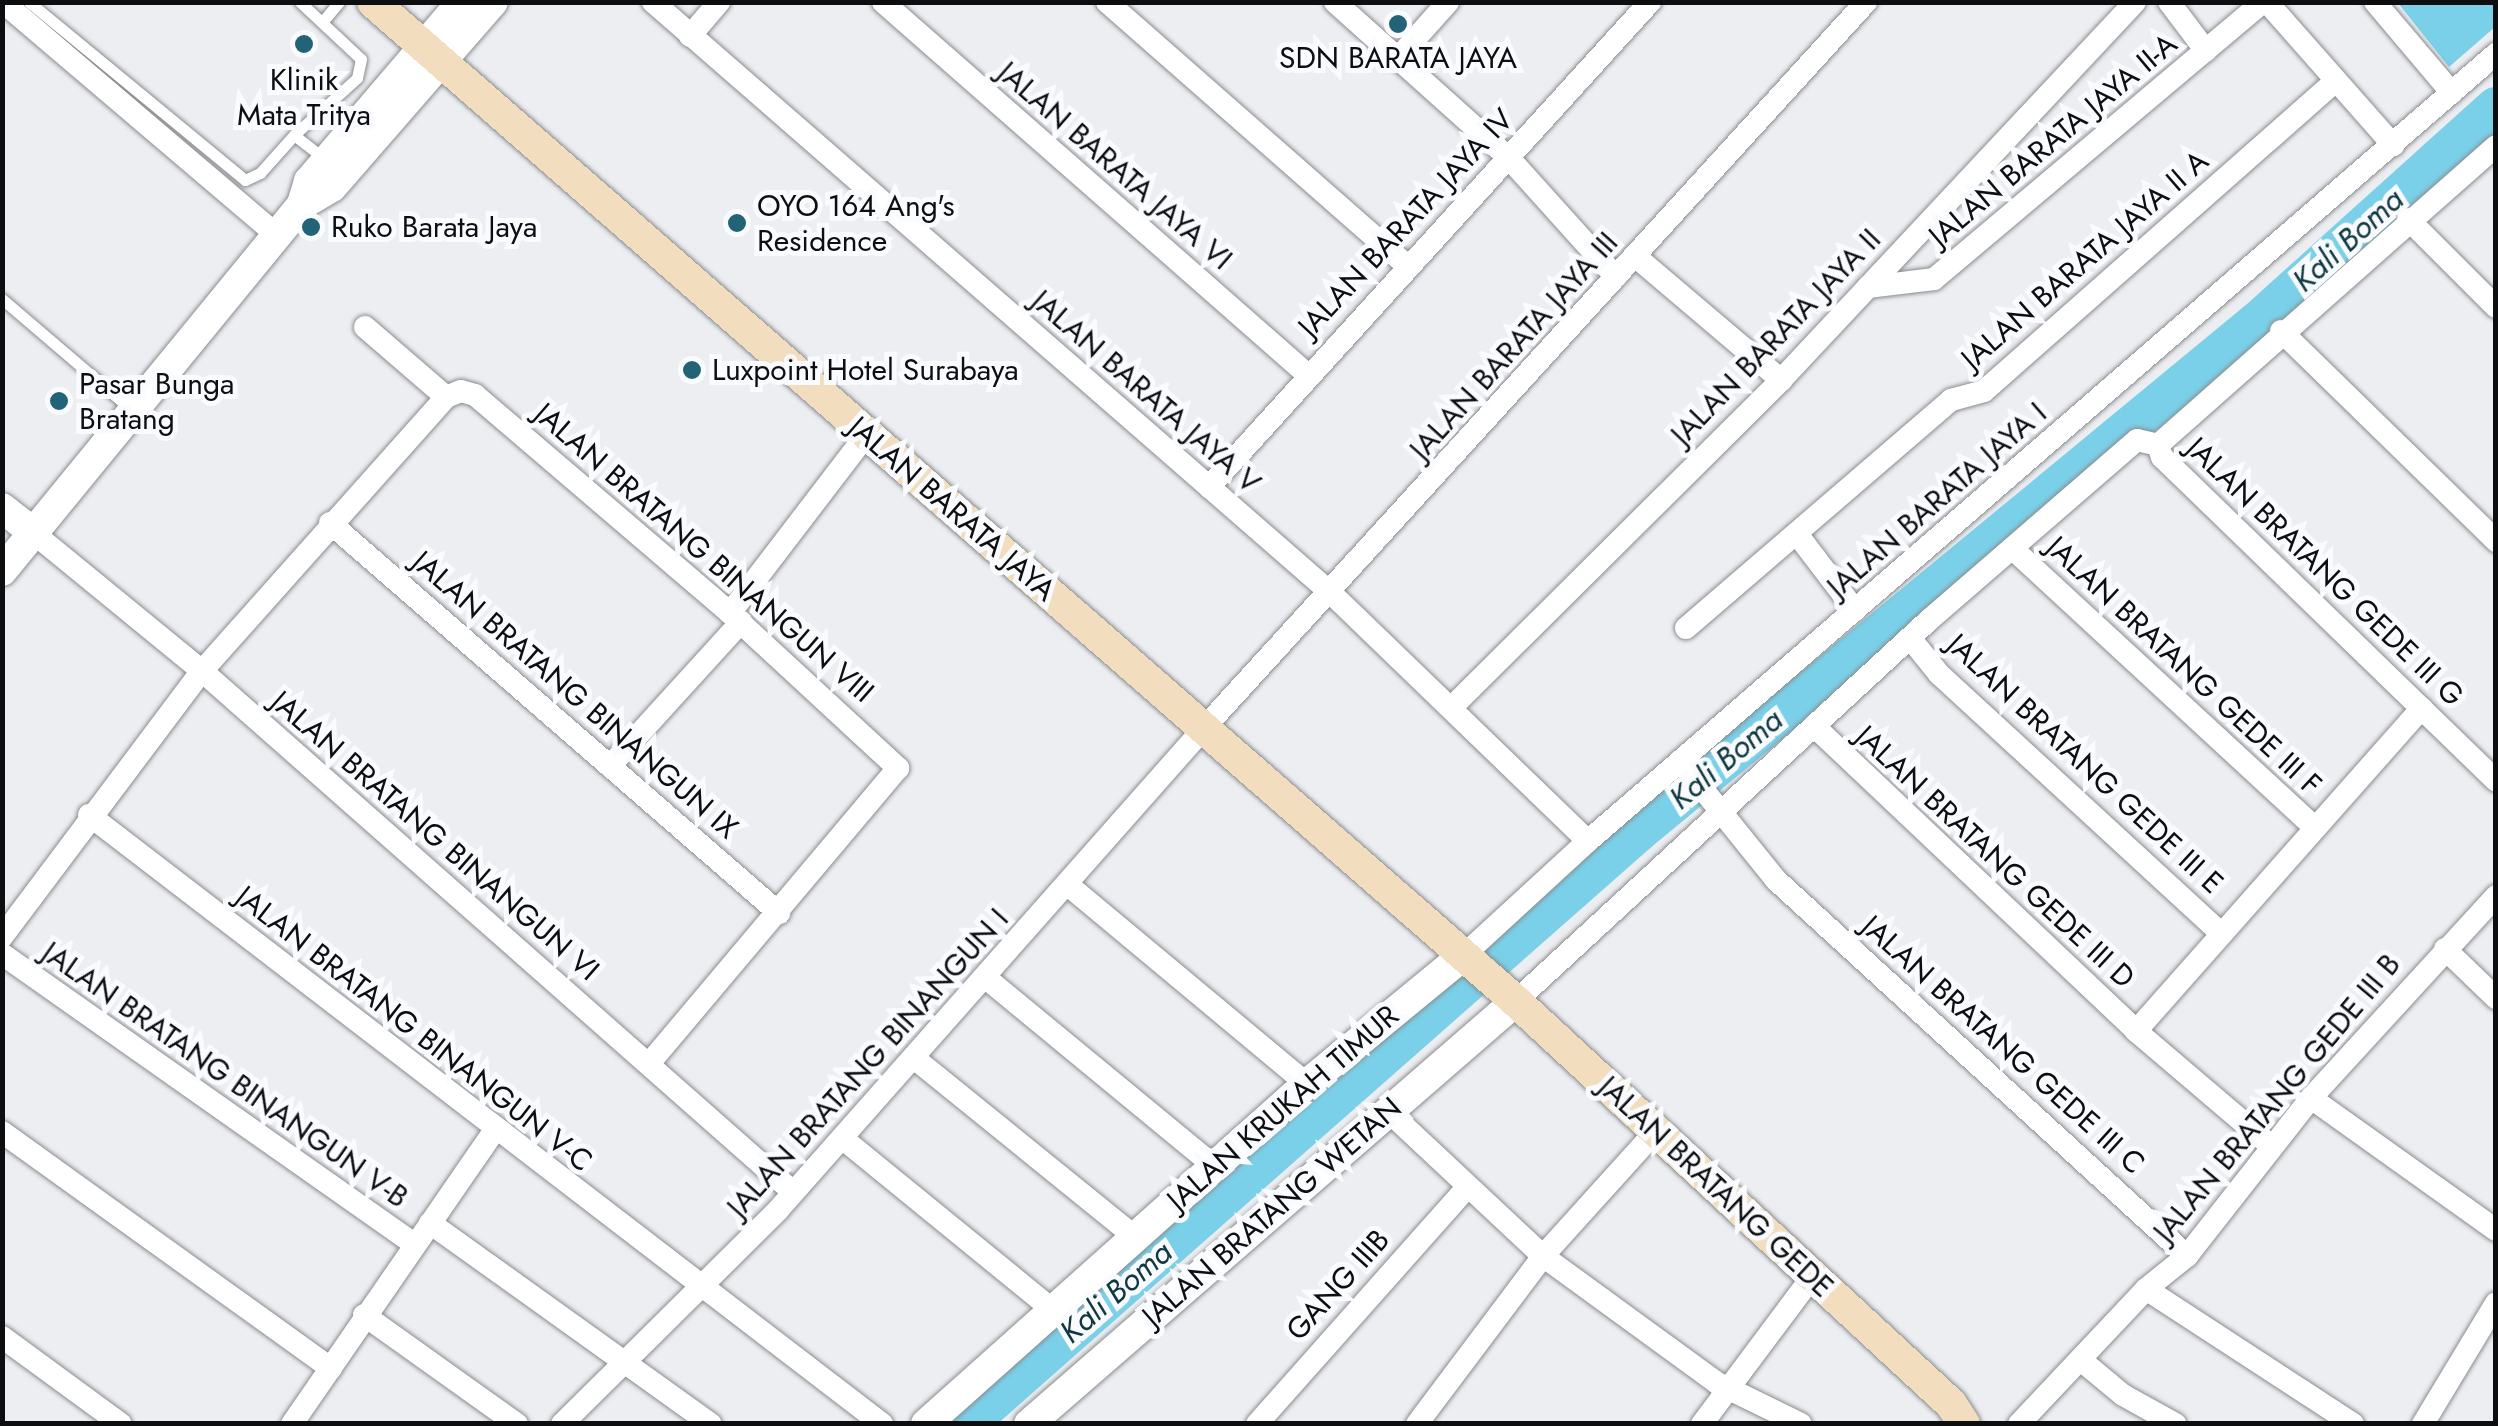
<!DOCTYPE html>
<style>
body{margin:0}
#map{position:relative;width:2498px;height:1426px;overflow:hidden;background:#eceef2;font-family:Jost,sans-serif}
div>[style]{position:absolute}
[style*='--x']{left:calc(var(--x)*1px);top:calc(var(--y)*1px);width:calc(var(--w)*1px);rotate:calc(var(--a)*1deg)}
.water>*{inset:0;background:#7ad0e8}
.river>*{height:40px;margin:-20px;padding:0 20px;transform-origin:20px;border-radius:20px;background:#7ad0e8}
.roads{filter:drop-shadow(0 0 2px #8a8c8f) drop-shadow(0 0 2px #8a8c8f)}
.service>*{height:11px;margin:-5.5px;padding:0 5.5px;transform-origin:5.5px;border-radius:5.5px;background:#fff}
.minor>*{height:22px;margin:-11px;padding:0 11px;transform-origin:11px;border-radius:11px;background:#fff}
.tertiary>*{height:30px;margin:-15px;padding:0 15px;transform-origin:15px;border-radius:15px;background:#fff}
.secondary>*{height:32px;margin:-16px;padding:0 16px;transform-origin:16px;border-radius:16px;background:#f2debf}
.dots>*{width:28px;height:28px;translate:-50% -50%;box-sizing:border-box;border:5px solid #f9fbff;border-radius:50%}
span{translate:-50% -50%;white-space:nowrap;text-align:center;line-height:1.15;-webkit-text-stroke:10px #f9fbff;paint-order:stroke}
.poi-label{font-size:30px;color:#0d0e0f}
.left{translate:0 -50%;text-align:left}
.street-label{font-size:30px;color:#0d0e0f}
.water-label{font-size:32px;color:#0f3842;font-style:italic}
.frame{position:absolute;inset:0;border:5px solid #0d0e0f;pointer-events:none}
</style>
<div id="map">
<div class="water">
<i style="clip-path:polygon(2398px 3px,2495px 3px,2495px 27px,2449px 67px)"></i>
</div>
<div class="river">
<i style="--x:967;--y:1424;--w:895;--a:-41.42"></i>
<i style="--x:1638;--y:832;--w:803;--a:-39.5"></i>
<i style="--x:2258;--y:321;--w:320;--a:-42"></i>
</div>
<div class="roads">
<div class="service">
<i style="--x:29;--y:2;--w:280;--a:39.5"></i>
<i style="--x:245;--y:180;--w:17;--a:-25"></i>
<i style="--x:260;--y:173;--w:51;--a:-48.2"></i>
<i style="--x:300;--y:2;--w:83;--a:43.1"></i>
<i style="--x:361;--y:59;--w:19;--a:102"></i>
<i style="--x:357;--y:78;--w:85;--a:137.9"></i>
<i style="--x:294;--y:135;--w:37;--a:38"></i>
<i style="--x:323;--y:21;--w:25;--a:-50"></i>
<i style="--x:2;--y:299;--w:171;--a:40.5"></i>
</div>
<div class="minor">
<i style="--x:3;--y:2;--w:360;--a:40.4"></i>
<i style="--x:653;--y:2;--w:899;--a:41.08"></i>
<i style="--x:1331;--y:593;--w:357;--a:44"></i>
<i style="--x:883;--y:2;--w:565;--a:41.27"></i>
<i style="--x:1107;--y:2;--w:400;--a:41.3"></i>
<i style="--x:1335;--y:2;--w:232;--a:41.9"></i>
<i style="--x:1508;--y:157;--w:161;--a:48"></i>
<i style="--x:2169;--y:2;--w:61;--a:52.9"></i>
<i style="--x:2267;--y:2;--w:191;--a:48.6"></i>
<i style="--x:2375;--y:2;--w:119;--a:49.8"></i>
<i style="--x:690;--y:36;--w:45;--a:-49.5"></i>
<i style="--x:1398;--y:58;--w:75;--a:-48.2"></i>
<i style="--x:2408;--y:219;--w:124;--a:45"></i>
<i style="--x:1635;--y:256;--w:192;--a:40.3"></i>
<i style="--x:1868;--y:287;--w:66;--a:-6.9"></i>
<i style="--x:1934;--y:279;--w:430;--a:-40.1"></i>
<i style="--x:365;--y:327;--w:107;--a:40.8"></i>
<i style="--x:2281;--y:331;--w:301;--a:44.3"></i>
<i style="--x:2158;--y:445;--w:13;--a:72"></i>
<i style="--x:2162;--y:457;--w:465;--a:44.1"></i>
<i style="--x:2158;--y:445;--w:451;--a:-41.5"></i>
<i style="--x:1209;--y:487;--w:656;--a:-47.72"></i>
<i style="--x:330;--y:523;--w:595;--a:40.98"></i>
<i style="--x:31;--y:531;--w:221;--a:39.3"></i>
<i style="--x:202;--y:671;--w:788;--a:41.4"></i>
<i style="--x:1797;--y:534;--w:96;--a:52.7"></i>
<i style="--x:2015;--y:551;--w:404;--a:42.7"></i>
<i style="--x:730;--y:613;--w:225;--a:-52.6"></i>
<i style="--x:1686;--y:628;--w:350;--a:-40.7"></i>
<i style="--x:1951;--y:400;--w:34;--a:-15"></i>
<i style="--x:1984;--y:391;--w:469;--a:-41.4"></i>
<i style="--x:1910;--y:638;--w:46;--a:51.1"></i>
<i style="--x:1939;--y:674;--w:383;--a:42.6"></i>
<i style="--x:1453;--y:706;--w:462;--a:-44.8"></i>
<i style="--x:1781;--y:380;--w:518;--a:-46.88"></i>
<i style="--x:1814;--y:726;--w:444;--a:43.4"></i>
<i style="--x:2136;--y:1031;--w:177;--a:40.4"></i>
<i style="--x:1680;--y:761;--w:153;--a:51.1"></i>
<i style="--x:1776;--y:880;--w:557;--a:42.45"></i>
<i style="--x:610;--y:766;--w:195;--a:-47.7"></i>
<i style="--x:89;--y:815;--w:1000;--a:37.52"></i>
<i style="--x:1068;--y:885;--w:311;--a:39.8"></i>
<i style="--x:2;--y:937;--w:333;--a:-53.1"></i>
<i style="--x:202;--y:671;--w:367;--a:-48.3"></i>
<i style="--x:446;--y:397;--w:16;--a:-22"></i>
<i style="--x:461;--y:391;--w:15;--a:16"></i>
<i style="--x:475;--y:395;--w:335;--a:40.5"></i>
<i style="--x:730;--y:613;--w:229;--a:42.7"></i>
<i style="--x:898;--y:768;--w:387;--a:130.1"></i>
<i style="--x:2445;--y:949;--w:71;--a:43.9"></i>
<i style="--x:2;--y:954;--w:504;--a:35.14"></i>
<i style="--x:1464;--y:955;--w:168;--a:-42.6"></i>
<i style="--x:1588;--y:841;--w:1202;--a:-40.92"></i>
<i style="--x:986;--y:978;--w:296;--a:39.5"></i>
<i style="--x:1516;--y:1001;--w:562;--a:-42.69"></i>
<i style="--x:1929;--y:620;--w:275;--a:-40.9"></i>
<i style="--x:2137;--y:440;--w:22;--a:13"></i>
<i style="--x:2136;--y:1031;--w:431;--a:-48.5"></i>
<i style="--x:914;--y:1058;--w:284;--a:39"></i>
<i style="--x:2311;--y:1098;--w:227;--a:35.5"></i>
<i style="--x:1388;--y:1111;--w:212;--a:43.1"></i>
<i style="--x:1543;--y:1256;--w:215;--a:36.1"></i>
<i style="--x:1717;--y:1383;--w:93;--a:26"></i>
<i style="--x:2;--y:1132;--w:405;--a:35.7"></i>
<i style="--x:842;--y:1138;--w:272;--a:39.2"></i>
<i style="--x:430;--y:1223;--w:345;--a:35.6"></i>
<i style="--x:2146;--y:1289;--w:247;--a:33.1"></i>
<i style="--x:364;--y:1315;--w:188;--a:35.5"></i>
<i style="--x:2;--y:1337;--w:147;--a:36.2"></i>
<i style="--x:2082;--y:1361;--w:53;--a:39.7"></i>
<i style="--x:2123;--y:1395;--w:60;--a:29.1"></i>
<i style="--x:292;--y:1424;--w:357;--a:-55.4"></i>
<i style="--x:562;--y:1424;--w:304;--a:-44.7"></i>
<i style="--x:778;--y:1210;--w:643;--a:-48.53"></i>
<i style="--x:1204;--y:728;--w:983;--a:-47.64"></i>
<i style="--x:1257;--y:1424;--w:314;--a:-48.4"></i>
<i style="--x:1417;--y:1424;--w:210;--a:-53.1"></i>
<i style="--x:1543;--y:1256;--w:169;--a:-47.9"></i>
<i style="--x:1702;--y:1424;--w:184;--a:-53.2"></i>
<i style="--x:2019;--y:1424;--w:185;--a:-46.7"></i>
<i style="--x:2146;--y:1289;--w:53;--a:-38.8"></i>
<i style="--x:2187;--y:1256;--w:201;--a:-51.9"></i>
<i style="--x:2311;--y:1098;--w:274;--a:-47.5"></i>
<i style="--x:2423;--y:1424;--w:141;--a:-58.9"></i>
</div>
<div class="tertiary">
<i style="--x:305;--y:203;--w:31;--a:-31"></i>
<i style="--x:332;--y:187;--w:245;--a:-49"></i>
<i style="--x:2;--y:508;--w:37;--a:38"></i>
<i style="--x:2;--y:571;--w:474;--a:-50.7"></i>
<i style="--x:302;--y:204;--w:24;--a:-73"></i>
<i style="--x:309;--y:181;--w:235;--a:-49.5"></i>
<i style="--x:926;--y:1424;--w:511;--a:-41.75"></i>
<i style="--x:1307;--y:1084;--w:203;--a:-39.4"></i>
<i style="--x:1029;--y:1424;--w:645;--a:-40.98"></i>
</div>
<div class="secondary">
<i style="--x:373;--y:2;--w:1509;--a:41.16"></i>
<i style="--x:1509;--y:995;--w:602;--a:42.78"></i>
<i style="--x:1951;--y:1404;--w:24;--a:57"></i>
</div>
</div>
<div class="dots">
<i style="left:1398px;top:24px;background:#226377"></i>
<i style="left:304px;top:44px;background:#226377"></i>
<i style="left:737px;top:223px;background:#226377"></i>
<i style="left:311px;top:227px;background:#226377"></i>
<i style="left:692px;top:370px;background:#226377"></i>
<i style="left:59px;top:401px;background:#226377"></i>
</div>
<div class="poi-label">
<span style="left:1398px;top:58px">SDN BARATA JAYA</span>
<span style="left:304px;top:97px">Klinik<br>Mata Tritya</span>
<span class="left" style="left:757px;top:223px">OYO 164 Ang's<br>Residence</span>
<span class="left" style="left:331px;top:227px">Ruko Barata Jaya</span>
<span class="left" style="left:712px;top:370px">Luxpoint Hotel Surabaya</span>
<span class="left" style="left:79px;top:401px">Pasar Bunga<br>Bratang</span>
</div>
<div class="street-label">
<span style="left:2053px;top:140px;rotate:-40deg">JALAN BARATA JAYA II-A</span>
<span style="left:1115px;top:166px;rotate:41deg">JALAN BARATA JAYA VI</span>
<span style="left:1406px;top:223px;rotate:-47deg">JALAN BARATA JAYA IV</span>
<span style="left:2085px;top:260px;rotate:-41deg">JALAN BARATA JAYA II A</span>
<span style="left:1776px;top:337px;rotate:-46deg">JALAN BARATA JAYA II</span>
<span style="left:1514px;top:346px;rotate:-48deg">JALAN BARATA JAYA III</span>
<span style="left:1146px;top:392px;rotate:41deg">JALAN BARATA JAYA V</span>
<span style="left:1937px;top:500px;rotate:-41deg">JALAN BARATA JAYA I</span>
<span style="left:952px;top:509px;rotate:41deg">JALAN BARATA JAYA</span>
<span style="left:704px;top:553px;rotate:41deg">JALAN BRATANG BINANGUN VIII</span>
<span style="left:2325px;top:572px;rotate:44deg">JALAN BRATANG GEDE III G</span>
<span style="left:2184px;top:666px;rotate:43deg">JALAN BRATANG GEDE III F</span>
<span style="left:575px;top:695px;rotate:41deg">JALAN BRATANG BINANGUN IX</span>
<span style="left:2085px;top:764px;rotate:43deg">JALAN BRATANG GEDE III E</span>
<span style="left:435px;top:836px;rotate:41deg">JALAN BRATANG BINANGUN VI</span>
<span style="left:1995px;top:857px;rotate:43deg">JALAN BRATANG GEDE III D</span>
<span style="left:414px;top:1029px;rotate:38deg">JALAN BRATANG BINANGUN V-C</span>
<span style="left:2003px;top:1045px;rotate:42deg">JALAN BRATANG GEDE III C</span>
<span style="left:868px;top:1063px;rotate:-48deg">JALAN BRATANG BINANGUN I</span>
<span style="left:225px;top:1075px;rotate:35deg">JALAN BRATANG BINANGUN V-B</span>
<span style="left:2277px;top:1098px;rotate:-50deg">JALAN BRATANG GEDE III B</span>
<span style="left:1283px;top:1108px;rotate:-41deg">JALAN KRUKAH TIMUR</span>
<span style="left:1716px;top:1187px;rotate:43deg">JALAN BRATANG GEDE</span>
<span style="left:1272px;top:1212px;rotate:-41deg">JALAN BRATANG WETAN</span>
<span style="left:1338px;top:1285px;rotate:-48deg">GANG IIIB</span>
</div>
<div class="water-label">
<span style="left:2348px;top:240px;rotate:-42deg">Kali Boma</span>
<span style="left:1726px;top:759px;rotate:-40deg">Kali Boma</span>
<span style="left:1116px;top:1292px;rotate:-41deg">Kali Boma</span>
</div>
<div class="frame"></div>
</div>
